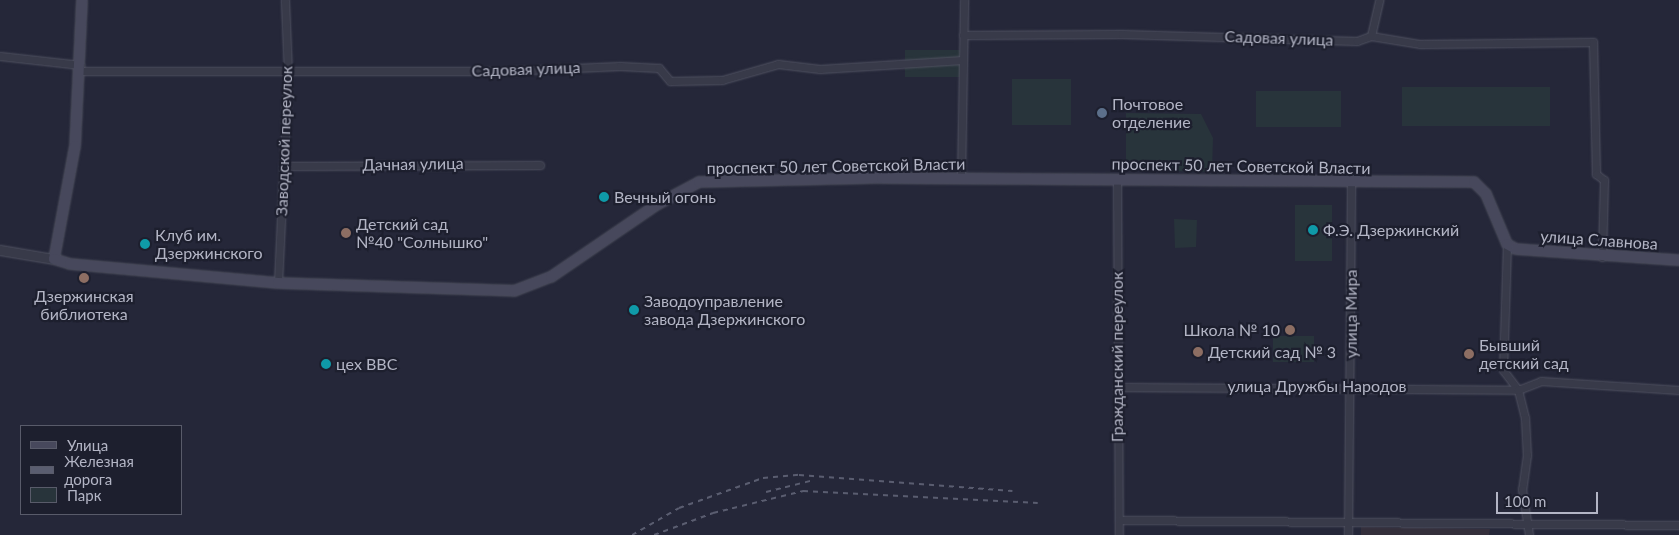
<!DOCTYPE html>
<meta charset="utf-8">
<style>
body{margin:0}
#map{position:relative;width:1679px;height:535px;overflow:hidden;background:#252739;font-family:Lato,sans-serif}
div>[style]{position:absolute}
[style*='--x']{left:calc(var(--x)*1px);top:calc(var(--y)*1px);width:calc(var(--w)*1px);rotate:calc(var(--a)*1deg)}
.medical>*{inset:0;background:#342f3b}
.green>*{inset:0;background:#28343b;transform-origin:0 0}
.roads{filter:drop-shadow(0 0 1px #505261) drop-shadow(0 0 1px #505261)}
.minor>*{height:7px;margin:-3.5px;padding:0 3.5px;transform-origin:3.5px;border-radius:3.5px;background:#383a49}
.tertiary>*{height:9px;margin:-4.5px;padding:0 4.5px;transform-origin:4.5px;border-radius:4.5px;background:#383a49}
.secondary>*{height:10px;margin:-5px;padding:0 5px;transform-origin:5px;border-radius:5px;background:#47485c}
.rail>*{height:2px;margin-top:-1px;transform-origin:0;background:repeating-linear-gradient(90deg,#5a5d70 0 5px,transparent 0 10px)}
.dots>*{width:14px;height:14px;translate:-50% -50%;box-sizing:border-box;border:2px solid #1d1f2e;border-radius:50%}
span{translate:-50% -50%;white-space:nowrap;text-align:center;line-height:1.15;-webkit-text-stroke:4.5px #1d1f2e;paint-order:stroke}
.street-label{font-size:16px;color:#b3b5c5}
.poi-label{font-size:16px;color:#b3b5c5}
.left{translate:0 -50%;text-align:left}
.right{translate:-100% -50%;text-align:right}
.legend{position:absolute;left:20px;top:425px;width:162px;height:90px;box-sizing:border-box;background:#1d1f2e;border:1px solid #595b6a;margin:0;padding:6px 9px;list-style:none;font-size:15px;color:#b3b5c5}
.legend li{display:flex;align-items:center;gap:10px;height:25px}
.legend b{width:25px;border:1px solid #595b6a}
.scale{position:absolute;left:1496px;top:492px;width:102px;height:22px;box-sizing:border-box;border:2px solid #b3b5c5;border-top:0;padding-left:6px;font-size:15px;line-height:18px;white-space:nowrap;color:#b3b5c5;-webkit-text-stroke:4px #1d1f2e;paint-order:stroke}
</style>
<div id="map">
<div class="medical">
<i style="clip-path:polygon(1361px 527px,1490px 529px,1489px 535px,1361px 535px)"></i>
</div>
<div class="green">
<i style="left:905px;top:50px;width:55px;height:27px"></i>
<i style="left:1071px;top:79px;width:46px;height:59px;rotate:90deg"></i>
<i style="left:1402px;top:87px;width:148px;height:39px"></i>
<i style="left:1341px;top:91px;width:36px;height:85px;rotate:90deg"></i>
<i style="clip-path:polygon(1126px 113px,1201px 114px,1213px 138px,1212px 172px,1126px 170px)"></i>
<i style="left:1295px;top:205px;width:37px;height:56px"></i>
<i style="clip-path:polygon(1174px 219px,1197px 220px,1196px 247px,1175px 248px)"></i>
<i style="left:1273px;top:336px;width:41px;height:26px"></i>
</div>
<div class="roads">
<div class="minor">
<i style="--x:963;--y:35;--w:159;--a:-0.4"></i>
<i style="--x:1122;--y:34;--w:235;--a:1.7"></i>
<i style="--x:1357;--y:41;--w:15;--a:-20"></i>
<i style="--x:1371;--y:36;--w:50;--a:9.3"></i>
<i style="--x:1420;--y:44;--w:173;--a:-0.7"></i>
<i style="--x:1593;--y:42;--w:132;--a:88.7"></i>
<i style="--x:1596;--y:174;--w:10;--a:37"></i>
<i style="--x:1604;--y:180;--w:77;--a:91.5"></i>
<i style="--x:1371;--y:36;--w:37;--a:-77"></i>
<i style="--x:0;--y:56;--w:81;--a:6.4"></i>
<i style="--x:80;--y:71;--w:426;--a:0"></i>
<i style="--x:506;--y:71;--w:114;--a:-2.5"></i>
<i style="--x:620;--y:66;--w:39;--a:3"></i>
<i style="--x:659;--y:68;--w:17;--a:50"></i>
<i style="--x:670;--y:81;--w:52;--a:-1.1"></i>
<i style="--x:722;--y:80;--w:58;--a:-15.9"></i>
<i style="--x:778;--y:64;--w:42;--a:6.8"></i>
<i style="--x:820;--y:69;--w:143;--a:-3.6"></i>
<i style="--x:285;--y:166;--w:255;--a:-0.2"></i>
<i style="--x:961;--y:179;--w:179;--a:-89"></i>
<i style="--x:1117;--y:180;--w:355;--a:89.7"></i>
<i style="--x:1507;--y:244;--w:126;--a:91.8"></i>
<i style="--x:1503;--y:370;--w:25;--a:53"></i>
<i style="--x:1518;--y:390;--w:29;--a:76"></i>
<i style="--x:1525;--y:418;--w:37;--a:87"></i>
<i style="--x:1527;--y:455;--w:34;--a:98"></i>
<i style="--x:1522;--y:489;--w:47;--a:81.3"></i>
<i style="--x:278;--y:283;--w:210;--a:-87.3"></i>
<i style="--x:288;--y:73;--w:73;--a:-92.4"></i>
<i style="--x:1117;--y:387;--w:401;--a:0.4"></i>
<i style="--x:1518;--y:390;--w:25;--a:-21"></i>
<i style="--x:1541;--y:381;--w:138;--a:3.7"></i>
<i style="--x:1119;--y:520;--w:560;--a:0.51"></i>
<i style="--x:1348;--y:535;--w:352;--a:-89.5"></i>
</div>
<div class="tertiary">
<i style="--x:0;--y:250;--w:55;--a:9.5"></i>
</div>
<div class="secondary">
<i style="--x:82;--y:0;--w:146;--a:92.7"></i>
<i style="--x:75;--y:146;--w:115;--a:100.5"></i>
<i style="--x:54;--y:259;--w:17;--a:17"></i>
<i style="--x:70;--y:264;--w:209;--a:5.2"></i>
<i style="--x:278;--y:283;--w:236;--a:1.9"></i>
<i style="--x:514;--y:291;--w:40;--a:-21"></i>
<i style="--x:551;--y:277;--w:130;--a:-34.3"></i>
<i style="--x:658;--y:204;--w:47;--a:-28.2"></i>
<i style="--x:699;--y:182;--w:183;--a:-1.3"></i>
<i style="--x:882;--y:178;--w:592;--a:0.39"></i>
<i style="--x:1474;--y:182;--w:17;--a:45"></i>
<i style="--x:1486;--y:194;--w:54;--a:67.2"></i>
<i style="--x:1507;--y:244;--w:10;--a:29"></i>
<i style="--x:1516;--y:249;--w:163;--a:3.9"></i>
</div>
</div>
<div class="rail">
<i style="--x:766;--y:492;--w:49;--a:-14"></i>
<i style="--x:632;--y:535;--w:54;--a:-29.9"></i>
<i style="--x:679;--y:508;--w:89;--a:-19.7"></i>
<i style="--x:763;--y:478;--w:36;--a:-5"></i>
<i style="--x:799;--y:475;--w:214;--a:4.3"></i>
<i style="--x:654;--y:535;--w:63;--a:-20.4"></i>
<i style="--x:713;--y:513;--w:93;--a:-13.7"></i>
<i style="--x:803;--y:491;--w:235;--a:2.9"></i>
</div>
<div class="dots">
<i style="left:1102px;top:113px;background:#5c6f8a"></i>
<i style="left:604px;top:197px;background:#0f9aa8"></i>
<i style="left:1313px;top:230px;background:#0f9aa8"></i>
<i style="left:346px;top:233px;background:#8d6e63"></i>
<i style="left:145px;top:244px;background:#0f9aa8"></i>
<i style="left:84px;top:278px;background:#8d6e63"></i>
<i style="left:634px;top:310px;background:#0f9aa8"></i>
<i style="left:1290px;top:330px;background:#8d6e63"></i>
<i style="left:1198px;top:352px;background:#8d6e63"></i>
<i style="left:1469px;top:354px;background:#8d6e63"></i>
<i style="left:326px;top:364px;background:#0f9aa8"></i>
</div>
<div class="street-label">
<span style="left:1279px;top:38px;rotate:2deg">Садовая улица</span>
<span style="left:526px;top:69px;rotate:-2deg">Садовая улица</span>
<span style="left:284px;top:141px;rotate:-88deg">Заводской переулок</span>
<span style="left:413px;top:164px;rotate:-1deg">Дачная улица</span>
<span style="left:836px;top:166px;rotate:-1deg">проспект 50 лет Советской Власти</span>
<span style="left:1241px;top:166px;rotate:1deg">проспект 50 лет Советской Власти</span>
<span style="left:1599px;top:240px;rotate:4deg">улица Славнова</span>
<span style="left:1351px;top:314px;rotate:-90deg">улица Мира</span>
<span style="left:1117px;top:357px;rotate:-90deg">Гражданский переулок</span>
<span style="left:1317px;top:386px">улица Дружбы Народов</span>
</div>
<div class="poi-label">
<span class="left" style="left:1112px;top:113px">Почтовое<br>отделение</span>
<span class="left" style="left:614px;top:197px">Вечный огонь</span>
<span class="left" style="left:356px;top:233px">Детский сад<br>№40 "Солнышко"</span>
<span class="left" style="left:1323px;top:230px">Ф.Э. Дзержинский</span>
<span class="left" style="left:155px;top:244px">Клуб им.<br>Дзержинского</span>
<span style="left:84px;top:305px">Дзержинская<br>библиотека</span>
<span class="left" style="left:644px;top:310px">Заводоуправление<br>завода Дзержинского</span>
<span class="right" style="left:1280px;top:330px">Школа № 10</span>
<span class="left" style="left:1479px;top:354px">Бывший<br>детский сад</span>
<span class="left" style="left:1208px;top:352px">Детский сад № 3</span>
<span class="left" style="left:336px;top:364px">цех ВВС</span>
</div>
<ul class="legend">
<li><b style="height:6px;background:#47485c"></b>Улица</li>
<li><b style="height:6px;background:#5a5d70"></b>Железная дорога</li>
<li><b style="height:14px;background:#28343b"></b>Парк</li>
</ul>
<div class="scale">100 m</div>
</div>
